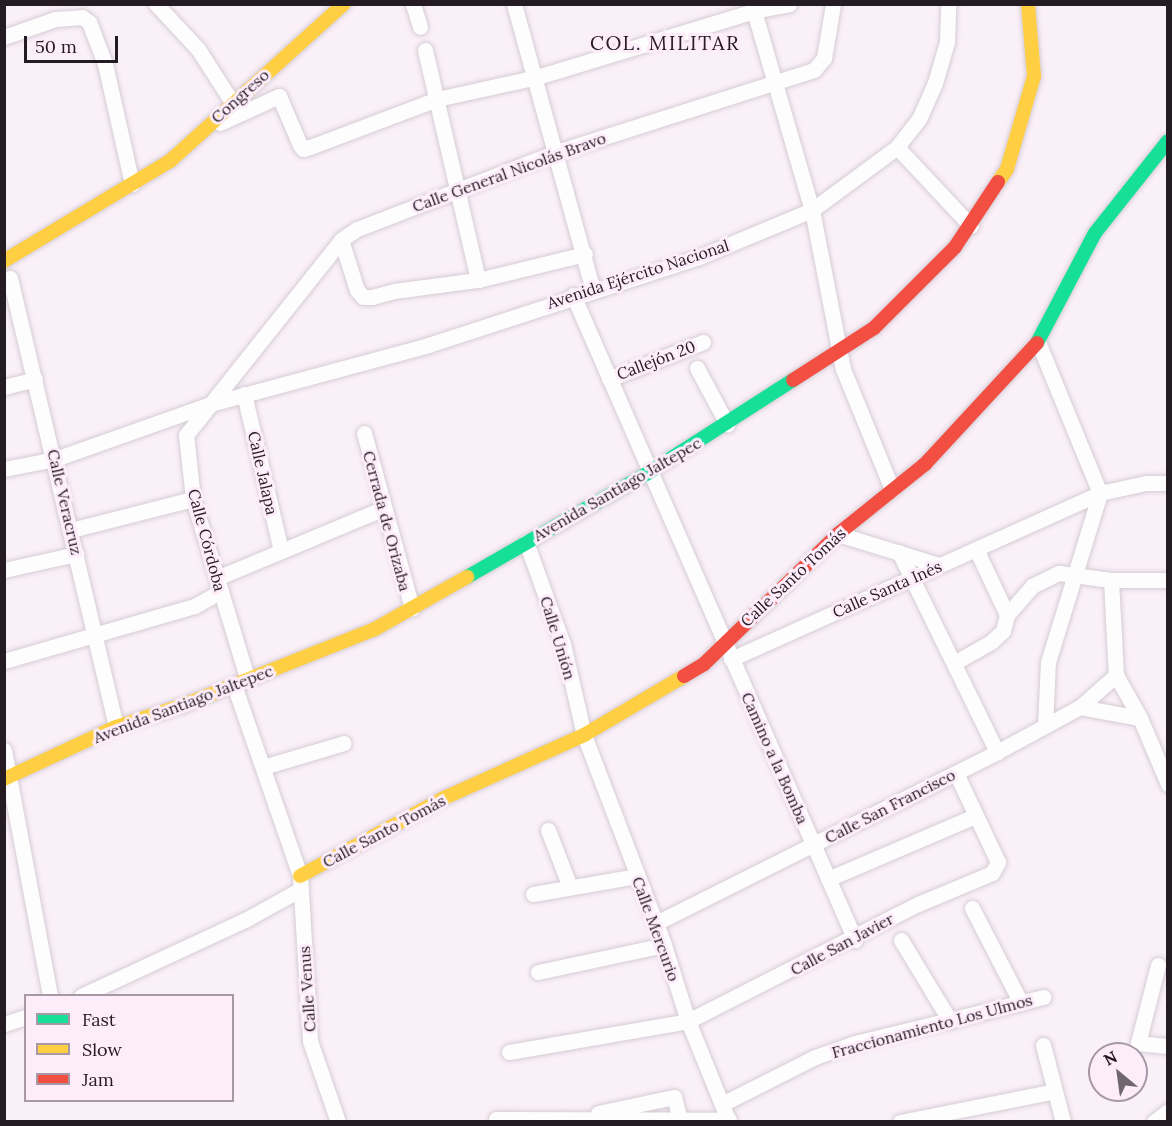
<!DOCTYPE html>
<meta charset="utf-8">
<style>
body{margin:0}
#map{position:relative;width:1172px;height:1126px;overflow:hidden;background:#faf0f8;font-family:Lora,serif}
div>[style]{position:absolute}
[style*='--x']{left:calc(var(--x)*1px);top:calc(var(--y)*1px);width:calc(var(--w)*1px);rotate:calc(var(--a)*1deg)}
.roads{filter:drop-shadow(0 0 2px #d6ccd4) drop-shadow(0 0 2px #d6ccd4)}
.street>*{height:15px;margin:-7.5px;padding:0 7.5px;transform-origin:7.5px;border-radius:7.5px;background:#fefdfe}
.fast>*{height:14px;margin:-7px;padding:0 7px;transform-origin:7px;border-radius:7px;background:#16e098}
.slow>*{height:14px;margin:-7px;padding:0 7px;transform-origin:7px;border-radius:7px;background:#ffcf43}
.jam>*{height:14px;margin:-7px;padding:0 7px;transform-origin:7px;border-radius:7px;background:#f24e42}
span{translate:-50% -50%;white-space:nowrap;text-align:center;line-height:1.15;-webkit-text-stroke:6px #fdedfb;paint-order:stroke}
.street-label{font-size:16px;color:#241b23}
.quarter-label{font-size:20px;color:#241b23;letter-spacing:1.5px}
.frame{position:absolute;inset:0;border:6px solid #241b23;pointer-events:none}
.legend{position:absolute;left:24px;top:994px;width:210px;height:108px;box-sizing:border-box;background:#fdedfb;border:2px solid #a699a5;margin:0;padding:8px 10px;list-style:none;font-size:18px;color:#241b23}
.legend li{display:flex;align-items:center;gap:12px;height:30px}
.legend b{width:30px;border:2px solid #a699a5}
.north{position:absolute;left:1088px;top:1042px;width:60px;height:60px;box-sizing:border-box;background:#fdedfb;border:2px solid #a699a5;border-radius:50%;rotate:331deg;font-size:16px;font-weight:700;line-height:24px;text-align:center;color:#241b23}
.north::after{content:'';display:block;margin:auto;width:21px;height:27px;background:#6f666e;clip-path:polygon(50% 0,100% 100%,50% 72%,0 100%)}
.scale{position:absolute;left:24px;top:36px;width:94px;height:27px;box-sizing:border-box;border:3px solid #241b23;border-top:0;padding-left:8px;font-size:18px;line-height:21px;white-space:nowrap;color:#241b23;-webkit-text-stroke:4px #fdedfb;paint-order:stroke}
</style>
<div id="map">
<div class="roads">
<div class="street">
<i style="--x:156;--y:4;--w:62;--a:47"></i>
<i style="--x:198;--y:49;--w:63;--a:57.3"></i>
<i style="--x:413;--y:4;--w:24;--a:73"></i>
<i style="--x:514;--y:4;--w:297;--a:74.6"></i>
<i style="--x:752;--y:4;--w:215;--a:73.8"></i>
<i style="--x:812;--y:210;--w:162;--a:79"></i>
<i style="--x:843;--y:369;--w:130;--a:67.8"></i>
<i style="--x:4;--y:37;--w:54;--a:-19.4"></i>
<i style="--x:55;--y:19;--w:27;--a:-4"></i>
<i style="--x:82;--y:17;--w:9;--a:36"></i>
<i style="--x:89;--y:22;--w:45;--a:69.1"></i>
<i style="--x:105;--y:64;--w:123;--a:77.3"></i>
<i style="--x:425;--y:50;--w:236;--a:77"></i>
<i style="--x:220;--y:123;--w:65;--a:-24.6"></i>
<i style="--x:279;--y:96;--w:53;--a:66.8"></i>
<i style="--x:300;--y:145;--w:5;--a:53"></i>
<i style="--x:303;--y:149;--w:7;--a:-16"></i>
<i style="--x:310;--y:147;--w:136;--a:-20.7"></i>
<i style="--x:437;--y:99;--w:102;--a:-12.4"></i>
<i style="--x:537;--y:77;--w:227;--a:-16.9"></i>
<i style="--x:754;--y:11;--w:36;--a:-11"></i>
<i style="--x:897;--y:147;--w:108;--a:46.9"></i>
<i style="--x:341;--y:240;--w:52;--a:72.3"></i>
<i style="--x:357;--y:290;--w:9;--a:49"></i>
<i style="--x:363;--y:297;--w:9;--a:0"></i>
<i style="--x:372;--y:297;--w:23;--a:-15"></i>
<i style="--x:394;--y:291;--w:85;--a:-7.5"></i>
<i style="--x:478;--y:280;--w:110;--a:-13.7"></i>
<i style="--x:10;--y:278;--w:461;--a:76.7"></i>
<i style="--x:573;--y:295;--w:704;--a:66.38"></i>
<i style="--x:1038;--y:342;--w:163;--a:67.7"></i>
<i style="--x:1100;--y:493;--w:177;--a:107.1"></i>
<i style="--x:1048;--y:662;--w:63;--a:92.7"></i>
<i style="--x:697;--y:368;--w:64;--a:61.8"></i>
<i style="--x:609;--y:379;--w:101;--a:-21.5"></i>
<i style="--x:4;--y:387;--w:32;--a:-14"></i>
<i style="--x:244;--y:394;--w:161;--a:76.7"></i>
<i style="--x:364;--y:433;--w:182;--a:74.7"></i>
<i style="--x:4;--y:469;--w:52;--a:-11.1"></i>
<i style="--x:55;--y:459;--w:164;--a:-19.5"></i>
<i style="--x:210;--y:404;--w:226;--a:-15.1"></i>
<i style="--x:428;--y:345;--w:285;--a:-18"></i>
<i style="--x:699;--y:257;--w:122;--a:-22.6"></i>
<i style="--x:812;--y:210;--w:106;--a:-36.5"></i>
<i style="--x:897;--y:147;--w:36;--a:-52"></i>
<i style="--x:919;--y:119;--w:39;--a:-66"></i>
<i style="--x:935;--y:83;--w:43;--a:-73.7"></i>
<i style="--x:947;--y:42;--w:38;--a:-88"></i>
<i style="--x:71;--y:530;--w:126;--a:-14.3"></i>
<i style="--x:838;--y:534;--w:106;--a:17.1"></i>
<i style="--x:526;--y:542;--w:109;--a:70.1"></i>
<i style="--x:563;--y:644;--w:93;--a:77"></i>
<i style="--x:584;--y:735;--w:225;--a:69.1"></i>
<i style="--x:664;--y:945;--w:80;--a:72.5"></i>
<i style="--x:688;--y:1021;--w:109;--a:67.9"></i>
<i style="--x:976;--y:549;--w:73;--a:64.8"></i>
<i style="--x:899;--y:552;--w:223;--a:63.9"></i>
<i style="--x:4;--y:570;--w:74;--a:-12.5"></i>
<i style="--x:217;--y:578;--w:179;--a:-22.7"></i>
<i style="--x:1111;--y:580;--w:95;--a:87"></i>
<i style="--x:1116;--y:675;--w:49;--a:60.8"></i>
<i style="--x:1140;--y:718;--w:72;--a:67"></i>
<i style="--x:731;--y:659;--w:405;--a:-24.2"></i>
<i style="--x:1100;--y:493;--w:47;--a:-12.3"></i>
<i style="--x:1146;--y:483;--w:22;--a:0"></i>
<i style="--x:4;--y:661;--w:199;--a:-16.1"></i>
<i style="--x:195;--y:606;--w:30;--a:-30"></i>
<i style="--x:954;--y:663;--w:43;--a:-29.6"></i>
<i style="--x:991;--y:642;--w:16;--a:-43"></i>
<i style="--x:1003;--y:631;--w:16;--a:-76"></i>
<i style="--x:1007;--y:615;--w:38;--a:-49"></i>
<i style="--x:1032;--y:586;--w:30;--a:-26"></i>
<i style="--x:1059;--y:573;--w:52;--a:7.7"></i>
<i style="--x:1111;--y:580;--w:57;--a:0"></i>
<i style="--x:248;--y:681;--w:190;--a:-106.8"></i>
<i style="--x:193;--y:499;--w:64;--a:-96.2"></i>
<i style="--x:186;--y:435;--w:249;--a:-51.5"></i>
<i style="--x:341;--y:240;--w:19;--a:-35"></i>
<i style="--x:357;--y:229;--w:214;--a:-21.1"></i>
<i style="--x:557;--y:152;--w:270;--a:-17.7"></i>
<i style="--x:814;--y:70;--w:16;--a:-50"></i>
<i style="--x:824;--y:58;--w:55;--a:-80.5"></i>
<i style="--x:234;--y:685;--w:202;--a:70.9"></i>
<i style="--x:300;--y:876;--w:165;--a:86.5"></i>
<i style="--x:310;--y:1041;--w:86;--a:70.9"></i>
<i style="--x:1080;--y:707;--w:61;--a:10.4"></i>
<i style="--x:4;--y:750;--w:250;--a:79.4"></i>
<i style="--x:263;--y:767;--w:84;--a:-16.5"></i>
<i style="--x:548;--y:830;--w:61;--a:68.9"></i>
<i style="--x:828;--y:879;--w:160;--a:-23.2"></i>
<i style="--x:533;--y:894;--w:106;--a:-9.8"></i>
<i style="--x:972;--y:908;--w:107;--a:62.7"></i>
<i style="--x:656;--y:923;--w:381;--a:-26.6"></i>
<i style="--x:997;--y:752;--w:94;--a:-28.5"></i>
<i style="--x:1080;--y:707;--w:48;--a:-41.6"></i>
<i style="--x:901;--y:940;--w:95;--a:58.8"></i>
<i style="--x:1158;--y:965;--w:81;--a:104.4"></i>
<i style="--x:1138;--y:1043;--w:30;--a:6"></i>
<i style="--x:538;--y:972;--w:129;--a:-12.1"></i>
<i style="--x:81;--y:996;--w:181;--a:-24.9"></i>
<i style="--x:245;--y:920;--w:64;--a:-29"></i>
<i style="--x:4;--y:1024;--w:23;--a:-18"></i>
<i style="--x:1043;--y:1045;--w:80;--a:75.4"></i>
<i style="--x:509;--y:1052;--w:182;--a:-9.8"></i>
<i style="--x:688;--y:1021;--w:258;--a:-27"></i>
<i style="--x:918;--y:904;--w:80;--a:-22.7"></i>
<i style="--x:992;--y:873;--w:13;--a:-61"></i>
<i style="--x:998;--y:862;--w:98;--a:-115.3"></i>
<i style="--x:724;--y:1103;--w:102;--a:-26.8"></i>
<i style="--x:815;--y:1057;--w:42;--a:-19.3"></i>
<i style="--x:855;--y:1043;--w:194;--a:-13.7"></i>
<i style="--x:598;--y:1113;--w:78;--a:-11.9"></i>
<i style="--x:674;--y:1097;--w:24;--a:75"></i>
<i style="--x:496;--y:1119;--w:233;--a:0.2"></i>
<i style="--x:900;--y:1122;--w:158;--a:-11.3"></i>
<i style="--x:1154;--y:1122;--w:18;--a:-38"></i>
</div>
<div class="fast">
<i style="--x:1037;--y:343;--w:124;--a:-62.2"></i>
<i style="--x:1095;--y:233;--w:117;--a:-51.6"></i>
<i style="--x:467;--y:577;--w:209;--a:-29.9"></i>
<i style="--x:648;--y:473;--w:172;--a:-32.7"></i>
</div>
<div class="slow">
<i style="--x:998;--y:182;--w:16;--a:-55"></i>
<i style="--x:1007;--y:169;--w:97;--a:-73.8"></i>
<i style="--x:1034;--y:76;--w:72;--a:-94.8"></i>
<i style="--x:4;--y:261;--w:194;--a:-31.1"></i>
<i style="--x:170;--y:161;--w:234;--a:-42.1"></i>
<i style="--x:4;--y:779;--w:123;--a:-24.9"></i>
<i style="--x:116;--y:727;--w:71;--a:-17.9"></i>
<i style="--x:184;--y:705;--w:206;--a:-21.7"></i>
<i style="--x:375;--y:629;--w:106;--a:-29.5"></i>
<i style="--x:300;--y:876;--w:164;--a:-28.4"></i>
<i style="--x:444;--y:798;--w:154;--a:-24.2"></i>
<i style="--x:584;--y:735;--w:116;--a:-30.5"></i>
</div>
<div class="jam">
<i style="--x:793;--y:380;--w:96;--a:-32.7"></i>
<i style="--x:874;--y:328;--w:115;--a:-45"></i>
<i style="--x:955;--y:247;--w:78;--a:-56.5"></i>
<i style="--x:684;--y:676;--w:23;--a:-31"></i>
<i style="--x:704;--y:664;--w:187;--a:-44.1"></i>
<i style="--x:838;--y:534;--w:112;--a:-38.8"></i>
<i style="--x:925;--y:464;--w:165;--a:-47.2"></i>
</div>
</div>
<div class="street-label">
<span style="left:240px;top:96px;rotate:-42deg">Congreso</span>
<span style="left:509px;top:172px;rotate:-20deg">Calle General Nicolás Bravo</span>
<span style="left:638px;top:274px;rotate:-18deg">Avenida Ejército Nacional</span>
<span style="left:656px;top:360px;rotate:-21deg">Callejón 20</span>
<span style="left:263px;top:473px;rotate:77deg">Calle Jalapa</span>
<span style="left:617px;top:489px;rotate:-30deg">Avenida Santiago Jaltepec</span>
<span style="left:65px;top:502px;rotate:77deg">Calle Veracruz</span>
<span style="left:387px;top:521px;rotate:75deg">Cerrada de Orizaba</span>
<span style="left:207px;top:540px;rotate:75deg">Calle Córdoba</span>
<span style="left:793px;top:577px;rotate:-43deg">Calle Santo Tomás</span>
<span style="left:887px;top:589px;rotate:-24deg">Calle Santa Inés</span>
<span style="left:558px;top:638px;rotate:73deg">Calle Unión</span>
<span style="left:183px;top:704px;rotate:-21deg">Avenida Santiago Jaltepec</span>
<span style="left:775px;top:758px;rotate:66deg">Camino a la Bomba</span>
<span style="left:890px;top:806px;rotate:-27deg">Calle San Francisco</span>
<span style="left:384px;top:831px;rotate:-28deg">Calle Santo Tomás</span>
<span style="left:656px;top:929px;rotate:70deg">Calle Mercurio</span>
<span style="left:842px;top:944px;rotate:-28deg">Calle San Javier</span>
<span style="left:307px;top:989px;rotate:-94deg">Calle Venus</span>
<span style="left:932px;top:1026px;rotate:-15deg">Fraccionamiento Los Ulmos</span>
</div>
<div class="quarter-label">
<span style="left:665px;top:42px">COL. MILITAR</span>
</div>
<div class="frame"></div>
<ul class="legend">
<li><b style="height:8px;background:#16e098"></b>Fast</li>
<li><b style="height:8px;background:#ffcf43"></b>Slow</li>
<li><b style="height:8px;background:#f24e42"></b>Jam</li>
</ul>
<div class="north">N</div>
<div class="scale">50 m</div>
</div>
